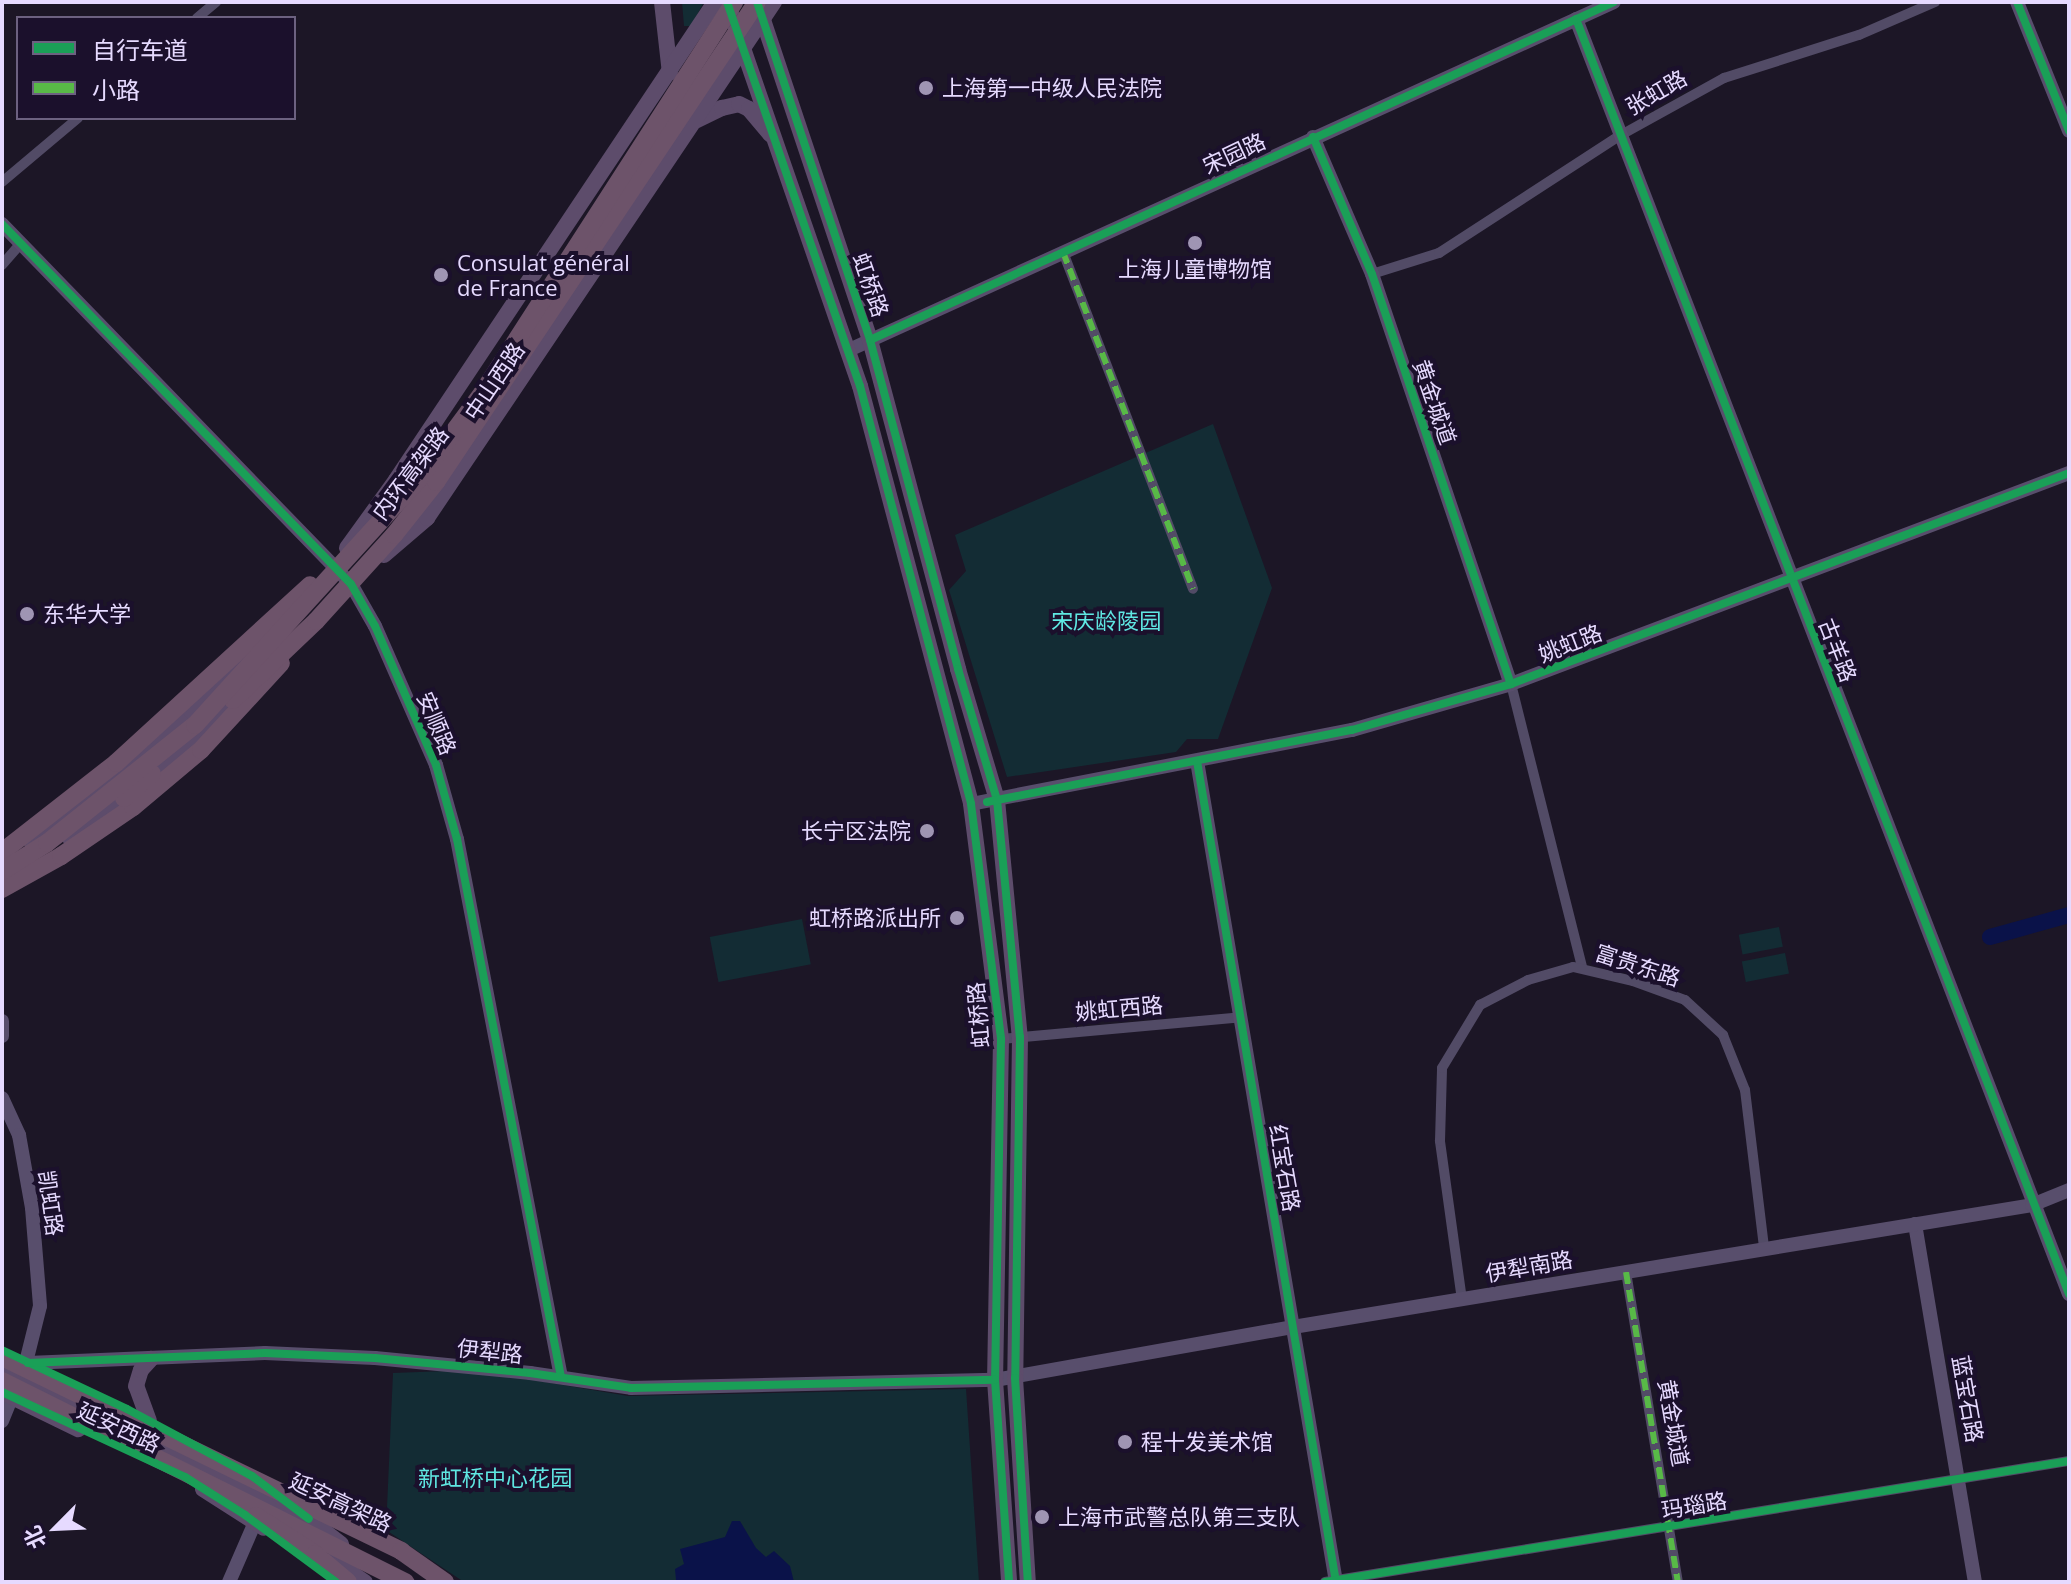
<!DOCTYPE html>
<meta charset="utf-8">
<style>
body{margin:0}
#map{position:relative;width:2071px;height:1584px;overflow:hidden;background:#1c1626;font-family:"Open Sans","Noto Sans SC",sans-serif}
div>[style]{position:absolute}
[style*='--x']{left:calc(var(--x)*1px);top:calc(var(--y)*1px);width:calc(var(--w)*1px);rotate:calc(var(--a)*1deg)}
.green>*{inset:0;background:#132c34;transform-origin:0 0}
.water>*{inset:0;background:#0a1249}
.river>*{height:16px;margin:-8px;padding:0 8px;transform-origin:8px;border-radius:8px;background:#0a1249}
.street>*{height:10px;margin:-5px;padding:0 5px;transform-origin:5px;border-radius:5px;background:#524b66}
.secondary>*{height:14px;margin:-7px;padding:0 7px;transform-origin:7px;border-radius:7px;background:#584e6c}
.primary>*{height:16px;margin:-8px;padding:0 8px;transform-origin:8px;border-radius:8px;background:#5d4c6b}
.highway>*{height:18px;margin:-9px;padding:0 9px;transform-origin:9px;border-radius:9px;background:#6d536a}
.highway-bridge>*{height:18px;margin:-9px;padding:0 9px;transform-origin:9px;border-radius:9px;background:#6d536a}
.quiet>*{height:6px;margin-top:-3px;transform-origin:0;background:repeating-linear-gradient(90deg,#58b947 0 12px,transparent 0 18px)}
.cycleway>*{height:8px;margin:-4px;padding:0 4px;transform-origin:4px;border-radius:4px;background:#1a9f57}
.dots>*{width:22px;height:22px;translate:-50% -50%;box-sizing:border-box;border:4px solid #1b102c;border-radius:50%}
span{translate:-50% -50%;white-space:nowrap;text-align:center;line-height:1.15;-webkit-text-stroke:8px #1b102c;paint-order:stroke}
.poi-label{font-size:22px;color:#e6daff}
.left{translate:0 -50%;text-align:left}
.right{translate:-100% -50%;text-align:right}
.street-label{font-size:22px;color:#e6daff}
.park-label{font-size:22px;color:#5fe7e2}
.frame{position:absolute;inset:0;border:4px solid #e6daff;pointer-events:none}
.legend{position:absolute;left:16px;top:16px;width:280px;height:104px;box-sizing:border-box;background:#1b102c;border:2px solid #6c6180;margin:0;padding:10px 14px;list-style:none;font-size:24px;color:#e6daff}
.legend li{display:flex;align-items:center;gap:16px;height:40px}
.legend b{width:40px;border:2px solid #6c6180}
.north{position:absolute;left:16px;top:1488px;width:80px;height:80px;-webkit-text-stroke:6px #1b102c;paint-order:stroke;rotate:246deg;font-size:22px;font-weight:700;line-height:32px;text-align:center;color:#e6daff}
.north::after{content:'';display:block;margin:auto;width:28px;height:36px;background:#e6daff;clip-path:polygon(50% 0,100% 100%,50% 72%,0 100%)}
</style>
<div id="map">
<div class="green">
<i style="clip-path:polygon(682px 2px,704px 2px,691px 26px,684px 26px)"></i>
<i style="clip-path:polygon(1213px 424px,1272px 588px,1218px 739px,1187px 739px,1176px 752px,1007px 777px,949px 590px,966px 571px,955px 535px)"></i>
<i style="left:802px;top:919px;width:46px;height:94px;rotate:79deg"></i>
<i style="left:1779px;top:927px;width:20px;height:41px;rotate:79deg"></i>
<i style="left:1785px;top:953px;width:21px;height:44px;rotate:79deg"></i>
<i style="clip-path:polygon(473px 1370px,628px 1396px,966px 1389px,979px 1582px,464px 1582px,386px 1530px,393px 1373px)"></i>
</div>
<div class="water">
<i style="clip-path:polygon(732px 1521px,740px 1521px,756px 1548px,766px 1557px,774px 1551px,790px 1566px,794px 1582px,672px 1582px,676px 1580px,675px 1569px,684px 1564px,680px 1549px,725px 1537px)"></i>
</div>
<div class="river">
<i style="--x:1990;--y:937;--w:82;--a:-15.6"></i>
</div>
<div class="street">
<i style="--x:197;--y:18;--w:25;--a:-40"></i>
<i style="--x:2;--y:182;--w:99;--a:-40.1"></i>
<i style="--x:1063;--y:252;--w:361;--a:68.9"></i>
<i style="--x:2;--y:265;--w:29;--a:-49"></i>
<i style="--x:1372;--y:274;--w:70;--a:-17.4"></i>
<i style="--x:1439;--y:253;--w:217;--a:-33"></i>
<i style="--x:1621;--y:135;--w:118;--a:-29"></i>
<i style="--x:1724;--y:78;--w:142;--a:-17.7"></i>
<i style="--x:1859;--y:35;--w:83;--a:-23.5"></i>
<i style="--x:1511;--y:684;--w:292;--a:75.9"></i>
<i style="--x:1001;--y:1039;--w:241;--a:-5.2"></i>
<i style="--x:1626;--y:1272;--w:314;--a:80.5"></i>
<i style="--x:1462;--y:1300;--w:161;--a:-97.9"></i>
<i style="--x:1440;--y:1141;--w:73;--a:-88.4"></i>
<i style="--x:1442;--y:1068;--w:74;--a:-58.9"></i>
<i style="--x:1480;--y:1005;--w:54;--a:-27.5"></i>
<i style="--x:1528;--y:980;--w:47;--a:-16.1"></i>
<i style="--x:1573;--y:967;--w:62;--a:13.1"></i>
<i style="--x:1633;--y:981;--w:55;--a:20.1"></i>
<i style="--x:1685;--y:1000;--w:52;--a:42.6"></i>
<i style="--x:1723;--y:1035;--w:59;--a:68.2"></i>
<i style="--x:1745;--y:1090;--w:159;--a:83.1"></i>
<i style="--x:1325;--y:1582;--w:754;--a:-9.24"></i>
</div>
<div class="secondary">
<i style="--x:2017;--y:2;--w:139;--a:68"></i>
<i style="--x:1576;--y:19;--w:1367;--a:68.86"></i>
<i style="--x:1313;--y:137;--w:149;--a:66.7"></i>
<i style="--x:1372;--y:274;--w:433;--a:71.3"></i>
<i style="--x:2;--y:224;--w:501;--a:45.89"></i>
<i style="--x:351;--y:584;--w:48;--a:60.3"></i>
<i style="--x:375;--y:626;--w:152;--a:66.3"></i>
<i style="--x:436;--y:765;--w:77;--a:74.2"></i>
<i style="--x:457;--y:839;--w:548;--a:79.06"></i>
<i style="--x:849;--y:350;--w:840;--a:-24.46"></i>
<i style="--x:1197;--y:761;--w:833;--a:80.39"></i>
<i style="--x:971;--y:804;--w:388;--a:-11"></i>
<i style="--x:1352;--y:730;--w:166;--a:-16.1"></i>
<i style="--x:1511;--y:684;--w:597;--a:-20.71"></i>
<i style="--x:2;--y:1021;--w:15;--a:90"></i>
<i style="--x:2;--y:1098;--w:41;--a:65.3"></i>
<i style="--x:19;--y:1135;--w:74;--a:79.9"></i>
<i style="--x:32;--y:1208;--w:98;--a:85.3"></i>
<i style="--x:40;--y:1306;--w:66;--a:104"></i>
<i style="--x:1915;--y:1224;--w:363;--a:80.5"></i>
<i style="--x:28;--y:1363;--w:237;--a:-2.4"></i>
<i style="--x:265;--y:1353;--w:110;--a:2.6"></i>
<i style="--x:375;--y:1358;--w:156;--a:5.5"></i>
<i style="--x:530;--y:1373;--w:102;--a:8.4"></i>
<i style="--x:631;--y:1388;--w:364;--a:-1.3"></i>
<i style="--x:995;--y:1380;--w:303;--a:-10.1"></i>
<i style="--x:1293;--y:1327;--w:749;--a:-9.37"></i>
<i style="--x:2032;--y:1205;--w:40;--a:-22"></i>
<i style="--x:2;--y:1421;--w:35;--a:-68"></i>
<i style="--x:229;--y:1582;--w:75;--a:-66.5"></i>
</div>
<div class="primary">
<i style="--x:662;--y:2;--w:71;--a:83.6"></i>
<i style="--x:727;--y:2;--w:406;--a:70.9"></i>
<i style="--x:860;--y:386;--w:432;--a:75.1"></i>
<i style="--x:971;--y:804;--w:237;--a:82.7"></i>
<i style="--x:1001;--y:1039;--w:341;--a:91"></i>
<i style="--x:995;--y:1380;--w:202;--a:86"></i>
<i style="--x:757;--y:2;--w:356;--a:71.5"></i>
<i style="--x:870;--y:340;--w:341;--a:75"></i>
<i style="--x:958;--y:669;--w:137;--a:73.4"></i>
<i style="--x:997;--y:800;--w:238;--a:84.5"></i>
<i style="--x:1020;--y:1037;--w:341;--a:90.8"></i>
<i style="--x:1015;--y:1378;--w:204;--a:86.4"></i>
<i style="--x:697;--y:120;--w:28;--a:-26"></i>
<i style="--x:722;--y:108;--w:17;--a:-13"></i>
<i style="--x:739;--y:104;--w:11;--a:27"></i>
<i style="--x:749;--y:109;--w:33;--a:50"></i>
<i style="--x:347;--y:548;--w:84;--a:-54.2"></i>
<i style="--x:396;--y:480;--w:575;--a:-56.28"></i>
<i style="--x:384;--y:555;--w:57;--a:-40.7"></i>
<i style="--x:427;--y:518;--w:622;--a:-56.08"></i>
<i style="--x:68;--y:836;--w:92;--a:-35.8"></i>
<i style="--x:143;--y:782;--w:132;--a:-41.6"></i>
<i style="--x:30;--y:840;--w:107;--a:-36.2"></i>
<i style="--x:116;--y:777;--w:100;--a:-41.3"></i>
<i style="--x:191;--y:711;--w:83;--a:-44.5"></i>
<i style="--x:2;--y:1370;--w:323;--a:26.2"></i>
<i style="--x:2;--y:1392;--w:85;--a:26"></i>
<i style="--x:149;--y:1421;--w:37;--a:-110"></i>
<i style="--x:136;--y:1386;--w:17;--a:-73"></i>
<i style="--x:141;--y:1370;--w:15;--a:-48"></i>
<i style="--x:203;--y:1489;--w:72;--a:32.6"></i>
<i style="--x:280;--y:1497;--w:77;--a:37.6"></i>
<i style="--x:333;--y:1560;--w:39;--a:35"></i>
</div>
<div class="highway">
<i style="--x:2;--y:889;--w:68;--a:-29.2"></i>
<i style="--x:61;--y:856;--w:87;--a:-34.2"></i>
<i style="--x:133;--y:807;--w:89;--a:-40"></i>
<i style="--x:201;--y:750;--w:118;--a:-47.4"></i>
</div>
<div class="highway-bridge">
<i style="--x:233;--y:700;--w:115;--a:-43.6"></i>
<i style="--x:316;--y:621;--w:116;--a:-47.8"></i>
<i style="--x:394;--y:535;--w:68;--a:-51.6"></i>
<i style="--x:436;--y:482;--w:577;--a:-56.23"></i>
<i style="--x:124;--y:798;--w:37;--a:-41"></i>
<i style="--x:2;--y:852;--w:145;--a:-38"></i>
<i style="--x:116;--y:763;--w:263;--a:-42.5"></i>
<i style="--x:2;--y:871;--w:53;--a:-31.9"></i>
<i style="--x:47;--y:843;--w:189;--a:-38.6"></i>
<i style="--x:195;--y:725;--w:331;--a:-47.7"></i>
<i style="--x:418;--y:480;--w:109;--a:-53.5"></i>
<i style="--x:483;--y:392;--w:464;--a:-57.2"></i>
<i style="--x:2;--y:1357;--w:444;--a:25.9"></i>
<i style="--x:401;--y:1551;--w:54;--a:35.2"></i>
<i style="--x:2;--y:1381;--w:451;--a:26.5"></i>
<i style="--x:256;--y:1516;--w:70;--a:32.8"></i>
<i style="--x:315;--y:1554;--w:43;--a:40.3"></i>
</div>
<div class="quiet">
<i style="--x:1063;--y:252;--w:361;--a:68.9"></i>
<i style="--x:1626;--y:1272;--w:314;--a:80.5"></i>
</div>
<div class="cycleway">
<i style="--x:727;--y:2;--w:406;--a:70.9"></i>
<i style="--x:860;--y:386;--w:432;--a:75.1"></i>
<i style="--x:971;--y:804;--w:237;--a:82.7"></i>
<i style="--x:1001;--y:1039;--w:341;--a:91"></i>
<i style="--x:995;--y:1380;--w:202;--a:86"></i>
<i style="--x:757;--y:2;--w:356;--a:71.5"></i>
<i style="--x:870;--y:340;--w:341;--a:75"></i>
<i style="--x:958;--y:669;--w:137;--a:73.4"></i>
<i style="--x:997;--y:800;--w:238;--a:84.5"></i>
<i style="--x:1020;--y:1037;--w:341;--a:90.8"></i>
<i style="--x:1015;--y:1378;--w:204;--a:86.4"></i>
<i style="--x:2017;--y:2;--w:139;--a:68"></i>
<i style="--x:1576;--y:19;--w:1367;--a:68.86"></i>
<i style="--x:1313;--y:137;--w:149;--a:66.7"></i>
<i style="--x:1372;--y:274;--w:433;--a:71.3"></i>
<i style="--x:2;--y:224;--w:501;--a:45.89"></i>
<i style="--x:351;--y:584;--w:48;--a:60.3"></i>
<i style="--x:375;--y:626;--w:152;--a:66.3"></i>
<i style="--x:436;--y:765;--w:77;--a:74.2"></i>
<i style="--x:457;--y:839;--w:548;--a:79.06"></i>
<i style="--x:870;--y:340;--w:817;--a:-24.43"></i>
<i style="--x:1197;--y:761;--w:833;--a:80.39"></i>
<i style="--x:987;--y:802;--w:372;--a:-11.2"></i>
<i style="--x:1352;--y:730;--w:166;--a:-16.1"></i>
<i style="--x:1511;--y:684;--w:597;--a:-20.71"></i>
<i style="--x:2;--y:1350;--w:138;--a:25.3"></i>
<i style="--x:127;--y:1409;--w:142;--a:28.2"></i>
<i style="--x:252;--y:1476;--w:71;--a:37"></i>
<i style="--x:28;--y:1363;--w:237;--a:-2.4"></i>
<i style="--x:265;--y:1353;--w:110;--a:2.6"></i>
<i style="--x:375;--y:1358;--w:156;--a:5.5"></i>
<i style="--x:530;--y:1373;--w:102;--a:8.4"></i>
<i style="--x:631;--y:1388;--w:364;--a:-1.3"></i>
<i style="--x:2;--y:1392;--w:202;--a:24.9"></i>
<i style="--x:185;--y:1477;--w:71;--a:32.3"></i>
<i style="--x:245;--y:1515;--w:113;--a:36.4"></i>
<i style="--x:1325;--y:1582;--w:754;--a:-9.24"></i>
</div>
<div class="dots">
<i style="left:926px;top:88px;background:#9f95b3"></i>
<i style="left:1195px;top:243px;background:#9f95b3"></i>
<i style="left:441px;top:275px;background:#9f95b3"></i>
<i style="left:27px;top:614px;background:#9f95b3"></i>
<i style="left:927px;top:831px;background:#9f95b3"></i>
<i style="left:957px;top:918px;background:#9f95b3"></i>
<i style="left:1125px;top:1442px;background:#9f95b3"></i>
<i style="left:1042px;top:1517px;background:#9f95b3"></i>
</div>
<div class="poi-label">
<span class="left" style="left:942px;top:88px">上海第一中级人民法院</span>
<span class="left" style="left:457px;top:275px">Consulat général<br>de France</span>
<span style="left:1195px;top:269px">上海儿童博物馆</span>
<span class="left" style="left:43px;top:614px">东华大学</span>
<span class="right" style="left:911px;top:831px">长宁区法院</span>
<span class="right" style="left:941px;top:918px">虹桥路派出所</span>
<span class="left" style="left:1141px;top:1442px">程十发美术馆</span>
<span class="left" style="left:1058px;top:1517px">上海市武警总队第三支队</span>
</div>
<div class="street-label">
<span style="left:1656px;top:92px;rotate:-30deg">张虹路</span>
<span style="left:1234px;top:153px;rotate:-25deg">宋园路</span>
<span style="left:871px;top:285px;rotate:71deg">虹桥路</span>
<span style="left:494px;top:381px;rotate:-56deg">中山西路</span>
<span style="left:1435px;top:402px;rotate:71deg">黄金城道</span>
<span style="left:410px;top:473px;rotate:-53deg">内环高架路</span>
<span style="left:1570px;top:643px;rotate:-21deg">姚虹路</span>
<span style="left:1838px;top:650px;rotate:69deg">古羊路</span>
<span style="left:437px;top:723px;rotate:67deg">安顺路</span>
<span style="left:1638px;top:965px;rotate:18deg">富贵东路</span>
<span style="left:1119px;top:1008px;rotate:-5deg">姚虹西路</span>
<span style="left:978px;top:1015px;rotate:-95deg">虹桥路</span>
<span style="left:1285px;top:1168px;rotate:80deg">红宝石路</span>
<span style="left:51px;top:1203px;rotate:82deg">凯虹路</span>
<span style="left:1529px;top:1266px;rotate:-10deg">伊犁南路</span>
<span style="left:490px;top:1351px;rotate:6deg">伊犁路</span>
<span style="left:1968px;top:1399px;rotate:80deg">蓝宝石路</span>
<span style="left:1674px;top:1423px;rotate:80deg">黄金城道</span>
<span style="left:119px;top:1427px;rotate:25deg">延安西路</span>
<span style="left:341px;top:1502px;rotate:25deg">延安高架路</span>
<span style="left:1694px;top:1505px;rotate:-9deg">玛瑙路</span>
</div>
<div class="park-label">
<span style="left:1106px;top:621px">宋庆龄陵园</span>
<span style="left:495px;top:1478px">新虹桥中心花园</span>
</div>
<div class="frame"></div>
<ul class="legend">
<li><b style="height:10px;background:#1a9f57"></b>自行车道</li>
<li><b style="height:10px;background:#58b947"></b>小路</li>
</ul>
<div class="north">北</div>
</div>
